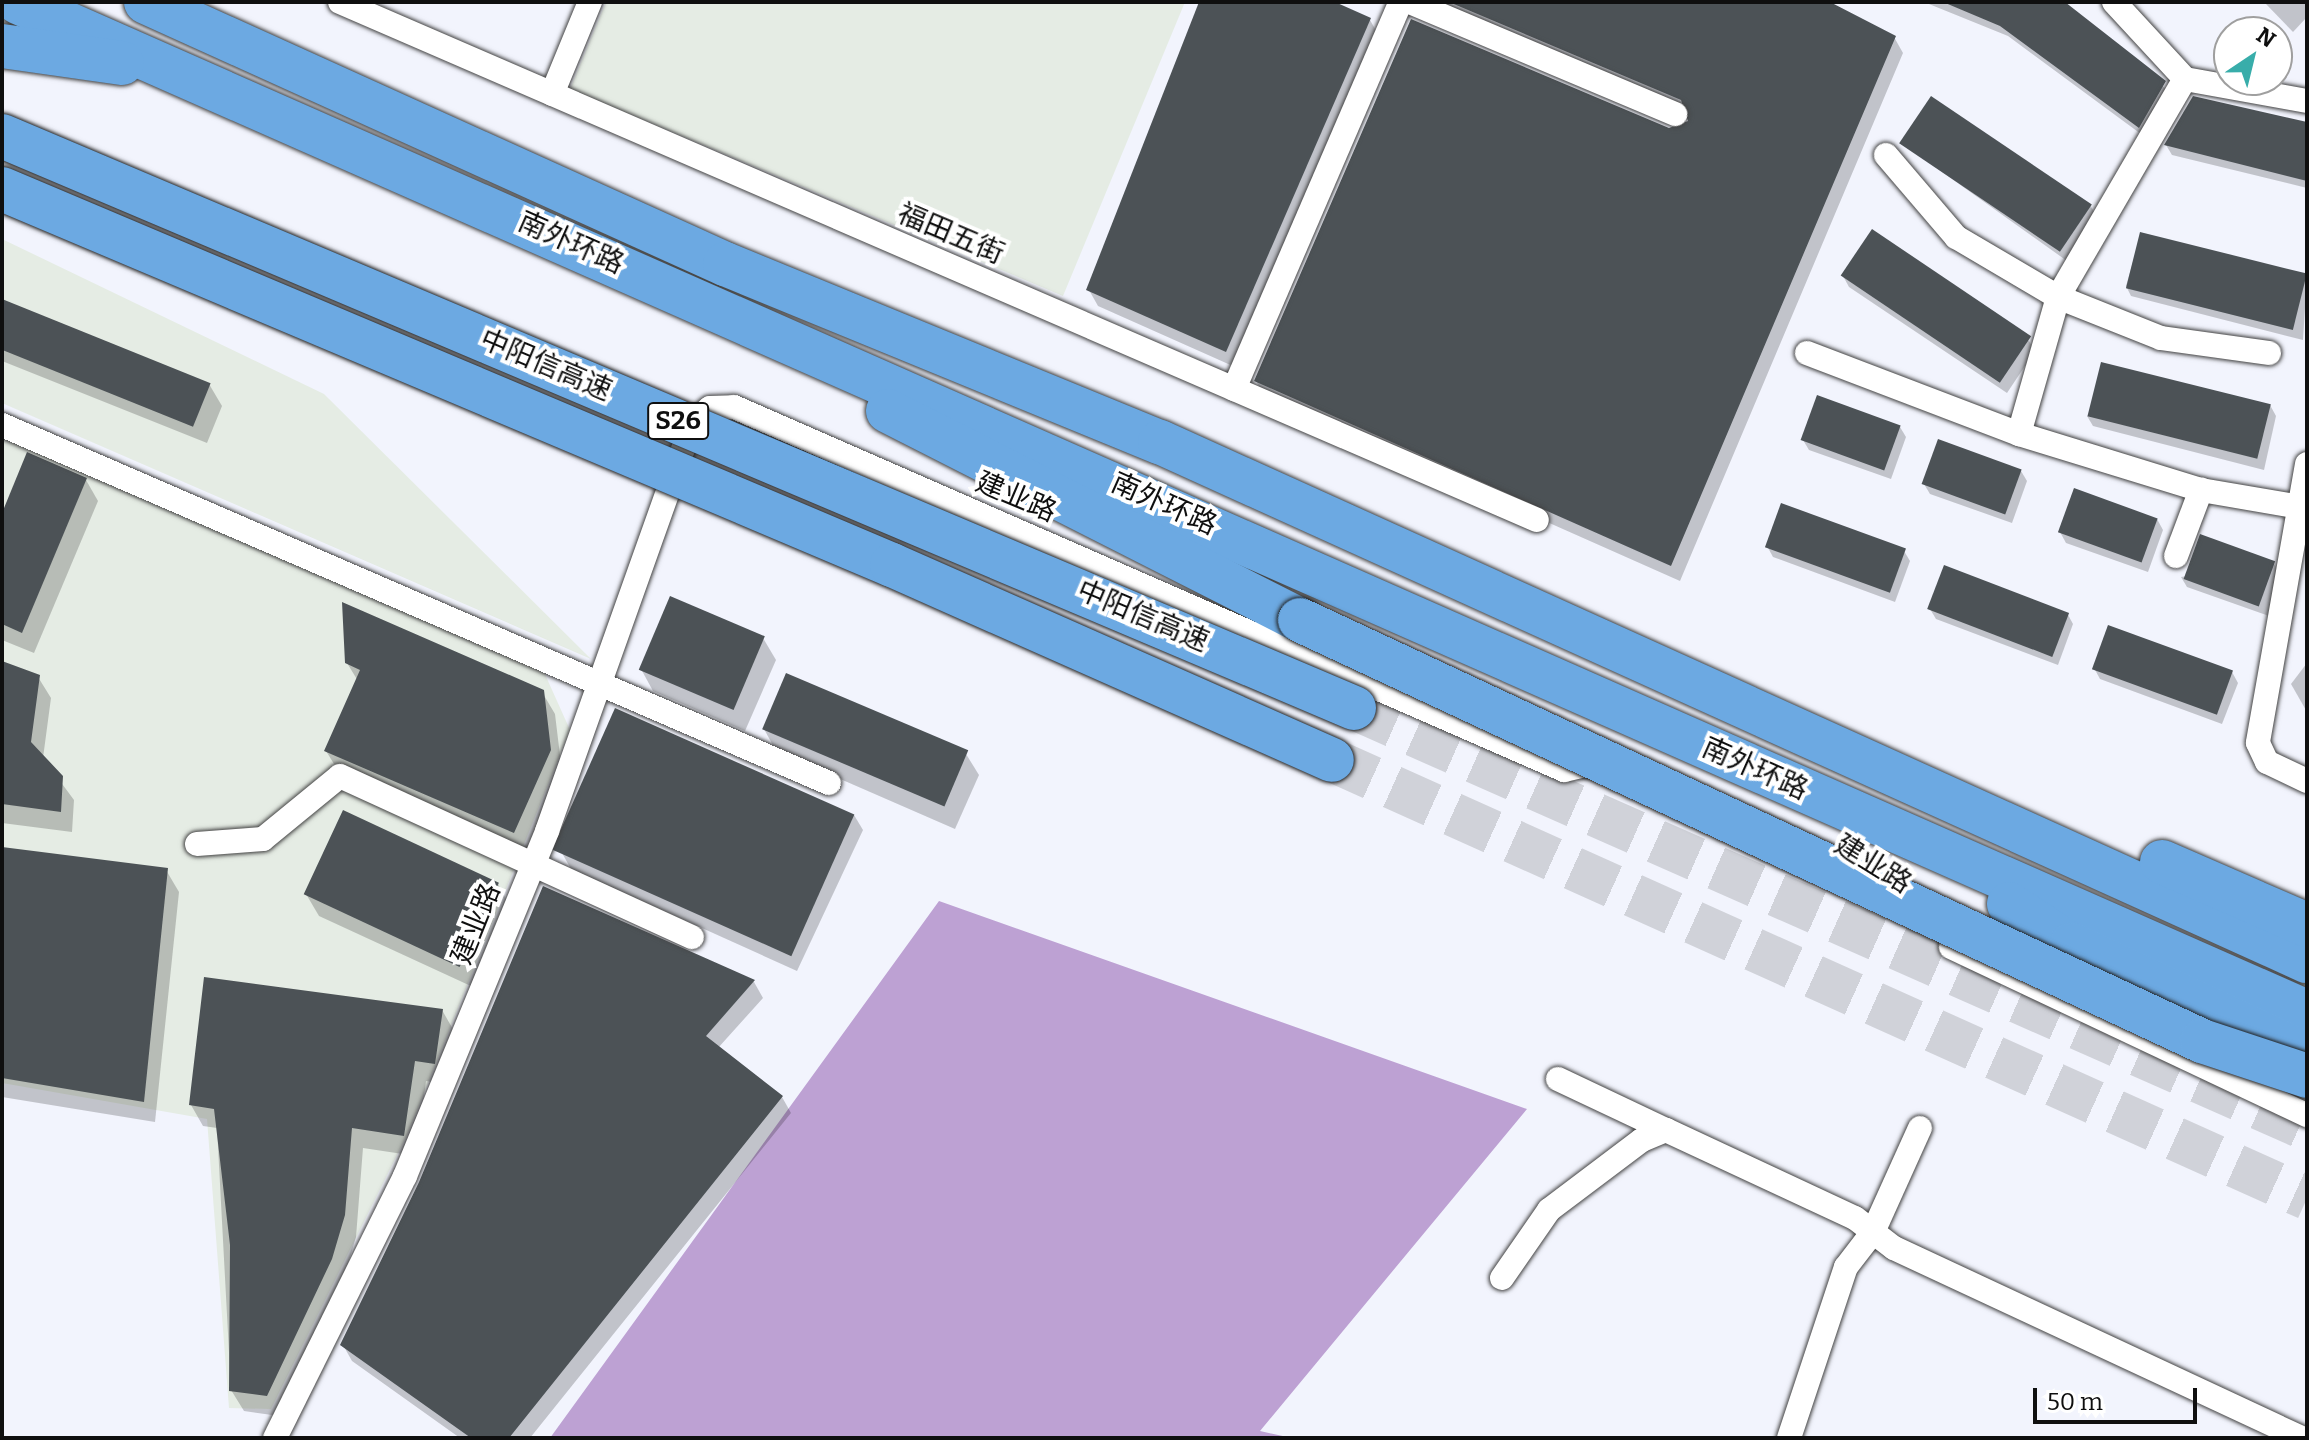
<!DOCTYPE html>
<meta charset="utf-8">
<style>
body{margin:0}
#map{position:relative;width:2309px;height:1440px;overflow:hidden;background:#f2f4fd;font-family:Bitter,"Noto Sans SC",serif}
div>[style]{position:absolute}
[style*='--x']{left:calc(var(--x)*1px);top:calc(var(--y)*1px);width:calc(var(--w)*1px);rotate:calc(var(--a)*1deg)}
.industrial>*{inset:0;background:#e5ece4}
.forest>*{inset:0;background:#bda1d3}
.shadow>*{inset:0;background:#0003}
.building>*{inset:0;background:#4c5256;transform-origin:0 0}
.highway-tunnel>*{height:44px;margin-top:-22px;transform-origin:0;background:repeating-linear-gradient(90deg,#d0d2d9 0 44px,transparent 0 66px)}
.roads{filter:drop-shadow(0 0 2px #424242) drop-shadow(0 0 2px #424242)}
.street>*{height:24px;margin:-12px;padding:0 12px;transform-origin:12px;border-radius:12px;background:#fff}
.highway>*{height:44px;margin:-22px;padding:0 22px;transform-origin:22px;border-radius:22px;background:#6ca9e2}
.bridges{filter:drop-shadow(0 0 2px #202020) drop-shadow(0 0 2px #202020)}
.highway-bridge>*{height:44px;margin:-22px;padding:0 22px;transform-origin:22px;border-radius:22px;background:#6ca9e2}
span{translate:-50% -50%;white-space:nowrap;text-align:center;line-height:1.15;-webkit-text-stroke:8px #fff;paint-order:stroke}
.shield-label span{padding:2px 6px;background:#fff;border:2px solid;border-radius:6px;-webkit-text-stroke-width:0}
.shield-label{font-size:26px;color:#0f0f0f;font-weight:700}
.street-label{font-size:28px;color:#0f0f0f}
.frame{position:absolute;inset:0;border:4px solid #0f0f0f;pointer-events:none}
.north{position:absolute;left:2213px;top:16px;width:80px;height:80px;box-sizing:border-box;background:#fff;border:2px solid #9f9f9f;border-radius:50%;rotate:35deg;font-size:22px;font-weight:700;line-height:32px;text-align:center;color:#0f0f0f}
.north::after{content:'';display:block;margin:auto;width:28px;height:36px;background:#38adaa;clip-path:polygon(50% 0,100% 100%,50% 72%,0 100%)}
.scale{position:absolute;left:2033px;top:1388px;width:164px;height:36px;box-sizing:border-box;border:4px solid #0f0f0f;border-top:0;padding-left:10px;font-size:24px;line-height:28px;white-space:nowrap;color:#0f0f0f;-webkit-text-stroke:6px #fff;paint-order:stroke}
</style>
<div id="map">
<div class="industrial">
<i style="clip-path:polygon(606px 2px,1185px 2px,1063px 296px,570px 89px)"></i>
<i style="clip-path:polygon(2px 239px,324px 394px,591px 659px,2px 403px)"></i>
<i style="clip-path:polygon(2px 432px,544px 672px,570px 730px,407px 1135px,271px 1409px,229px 1408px,207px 1119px,2px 1083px)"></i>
</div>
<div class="forest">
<i style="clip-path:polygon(939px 901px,1527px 1109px,1260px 1431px,1292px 1438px,550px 1438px)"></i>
</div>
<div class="shadow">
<i style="clip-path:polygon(1201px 2px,1330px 2px,1370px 20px,1379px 36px,1235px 367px,1098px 306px,1089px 290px)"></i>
<i style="clip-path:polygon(1436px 2px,1825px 2px,1894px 37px,1903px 53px,1680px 581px,1265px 397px,1256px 381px,1691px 122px,1688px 114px)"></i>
<i style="clip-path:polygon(1924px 2px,2059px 2px,2171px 93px,2145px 137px,2008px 36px)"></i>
<i style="clip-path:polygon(2264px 2px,2307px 2px,2307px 17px,2293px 32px)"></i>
<i style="clip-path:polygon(2307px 123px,2307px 188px,2172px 155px,2166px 145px)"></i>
<i style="clip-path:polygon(1903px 144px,2090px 205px,2096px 215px,2067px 261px)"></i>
<i style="clip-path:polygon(1872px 231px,2029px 341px,2035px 351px,2007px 393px,1849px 287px,1843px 276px)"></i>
<i style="clip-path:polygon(2141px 234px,2307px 275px,2303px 340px,2131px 296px,2126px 286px)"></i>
<i style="clip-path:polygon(2px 302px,209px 384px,222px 406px,207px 443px,2px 361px)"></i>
<i style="clip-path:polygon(2270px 405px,2276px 416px,2264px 470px,2093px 426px,2087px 416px)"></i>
<i style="clip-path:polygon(1900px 427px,1906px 437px,1891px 479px,1809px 450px,1803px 440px)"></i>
<i style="clip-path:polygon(2021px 471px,2027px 481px,2012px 523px,1930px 494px,1924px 484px)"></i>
<i style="clip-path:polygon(86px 480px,98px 501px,34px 653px,2px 640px,2px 518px)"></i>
<i style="clip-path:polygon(2157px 519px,2163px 530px,2148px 572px,2066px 543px,2060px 532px)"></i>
<i style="clip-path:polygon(1767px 546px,1904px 551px,1910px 561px,1895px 602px,1773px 557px)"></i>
<i style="clip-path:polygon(2273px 562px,2279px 572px,2269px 616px,2187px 587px,2181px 577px)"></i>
<i style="clip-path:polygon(1930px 609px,2067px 613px,2073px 624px,2058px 665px,1936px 619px)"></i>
<i style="clip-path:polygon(763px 638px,776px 660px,745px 731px,653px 691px,641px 669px)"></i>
<i style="clip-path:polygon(2px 663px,38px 677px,51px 698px,43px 758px,74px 800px,72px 832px,2px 823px)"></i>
<i style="clip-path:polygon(347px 663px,542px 692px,555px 714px,562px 772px,526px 853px,339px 772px,326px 751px,358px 681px)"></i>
<i style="clip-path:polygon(2307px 663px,2307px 712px,2291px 684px)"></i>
<i style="clip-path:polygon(2094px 668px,2232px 672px,2238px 683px,2222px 724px,2100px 679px)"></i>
<i style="clip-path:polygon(764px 729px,966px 754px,979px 775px,955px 829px,776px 751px)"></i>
<i style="clip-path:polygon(854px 815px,863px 830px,797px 971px,571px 869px,562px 853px)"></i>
<i style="clip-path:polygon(2px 849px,166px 870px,179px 892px,155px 1122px,2px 1097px)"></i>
<i style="clip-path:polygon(498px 884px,510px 906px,473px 987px,319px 916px,306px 894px)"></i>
<i style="clip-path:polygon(545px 888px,754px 982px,763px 998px,718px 1048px,782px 1097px,791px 1113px,530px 1438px,460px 1438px,352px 1361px,343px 1345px,421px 1183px)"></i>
<i style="clip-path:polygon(442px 1010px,454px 1031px,446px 1084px,426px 1081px,416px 1156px,363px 1148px,356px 1237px,343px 1281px,279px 1416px,244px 1411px,231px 1390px,217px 1128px,203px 1126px,191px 1105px)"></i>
</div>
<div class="building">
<i style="clip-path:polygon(1199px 2px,1335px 2px,1371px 18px,1226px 352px,1086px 290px)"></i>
<i style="clip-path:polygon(1449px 2px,1830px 2px,1896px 36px,1671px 566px,1254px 381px,1411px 19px,1669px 128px,1688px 121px,1681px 100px)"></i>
<i style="clip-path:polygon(1943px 2px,2065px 2px,2166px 81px,2139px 128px,2000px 26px)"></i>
<i style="left:1931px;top:96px;width:194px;height:57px;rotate:34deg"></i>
<i style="clip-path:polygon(2193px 96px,2307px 122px,2307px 181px,2164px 145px)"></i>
<i style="left:1872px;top:229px;width:192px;height:56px;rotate:34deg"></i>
<i style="left:2140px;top:232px;width:172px;height:58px;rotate:14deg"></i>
<i style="left:2px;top:299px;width:225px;height:47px;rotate:22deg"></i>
<i style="left:2101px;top:362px;width:175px;height:56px;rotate:14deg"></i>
<i style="left:1817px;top:395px;width:89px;height:48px;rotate:20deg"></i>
<i style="left:1938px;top:439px;width:89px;height:48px;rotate:20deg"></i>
<i style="clip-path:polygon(27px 452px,87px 478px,22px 633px,2px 624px,2px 513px)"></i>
<i style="left:2074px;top:488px;width:89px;height:47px;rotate:20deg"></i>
<i style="left:1781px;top:503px;width:133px;height:47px;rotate:20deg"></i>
<i style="left:2200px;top:534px;width:80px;height:48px;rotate:20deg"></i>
<i style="left:1944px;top:565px;width:134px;height:47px;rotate:21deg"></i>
<i style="left:670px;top:596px;width:103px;height:80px;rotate:23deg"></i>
<i style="clip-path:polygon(342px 602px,544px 690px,551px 750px,514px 833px,324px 751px,360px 670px,345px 663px)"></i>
<i style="left:2108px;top:625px;width:133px;height:47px;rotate:20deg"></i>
<i style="clip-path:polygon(2px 661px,40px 675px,31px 742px,63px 776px,61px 812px,2px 804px)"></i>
<i style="left:786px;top:673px;width:198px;height:61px;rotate:23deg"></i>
<i style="left:615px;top:708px;width:262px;height:155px;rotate:24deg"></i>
<i style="left:343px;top:810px;width:172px;height:93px;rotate:25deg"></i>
<i style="clip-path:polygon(2px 847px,168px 868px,144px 1102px,2px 1078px)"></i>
<i style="clip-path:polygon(543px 886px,755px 980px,706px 1036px,783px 1096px,509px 1438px,471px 1438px,340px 1345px,419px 1182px)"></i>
<i style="clip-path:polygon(204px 977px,443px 1009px,435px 1064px,415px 1061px,404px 1136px,352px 1128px,345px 1215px,332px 1259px,267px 1396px,229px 1391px,230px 1245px,214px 1109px,189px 1105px)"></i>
</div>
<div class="highway-tunnel">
<i style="--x:1354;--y:708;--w:1042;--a:23.83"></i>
<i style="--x:1332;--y:760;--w:1069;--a:24.19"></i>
</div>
<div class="roads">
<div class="street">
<i style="--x:340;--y:2;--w:1304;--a:23.4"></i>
<i style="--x:1410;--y:2;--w:288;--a:22.9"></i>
<i style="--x:2114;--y:2;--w:105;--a:47.3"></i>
<i style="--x:2185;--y:79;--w:124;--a:10.2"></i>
<i style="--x:552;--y:94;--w:100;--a:-67.6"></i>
<i style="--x:1886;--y:155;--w:108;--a:49.5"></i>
<i style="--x:1956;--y:237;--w:118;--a:30.5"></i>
<i style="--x:2058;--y:297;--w:111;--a:21.7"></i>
<i style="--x:2161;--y:338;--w:109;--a:7.9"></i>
<i style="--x:1807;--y:353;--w:227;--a:20.9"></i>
<i style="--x:2019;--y:434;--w:190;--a:17.1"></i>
<i style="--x:2201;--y:490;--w:100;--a:9.7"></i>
<i style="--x:1234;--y:389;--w:421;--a:-66.7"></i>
<i style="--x:2;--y:425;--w:901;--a:23.41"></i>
<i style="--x:2019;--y:434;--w:142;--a:-74.1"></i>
<i style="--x:2058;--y:297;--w:252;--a:-59.8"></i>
<i style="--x:2307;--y:464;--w:283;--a:100"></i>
<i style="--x:2258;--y:743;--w:21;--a:65"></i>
<i style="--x:2267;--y:762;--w:44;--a:25.4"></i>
<i style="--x:2176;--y:556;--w:71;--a:-69.3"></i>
<i style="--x:197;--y:844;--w:66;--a:-4.3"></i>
<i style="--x:263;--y:839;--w:99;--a:-39.3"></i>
<i style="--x:340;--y:776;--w:387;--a:24.6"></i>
<i style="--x:1951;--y:947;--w:394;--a:25.3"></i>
<i style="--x:1558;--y:1079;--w:119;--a:25.3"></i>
<i style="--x:1502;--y:1278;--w:83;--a:-55.3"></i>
<i style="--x:1549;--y:1210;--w:116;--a:-37"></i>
<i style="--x:1642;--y:1140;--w:26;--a:-23"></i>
<i style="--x:1666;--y:1130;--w:208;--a:25"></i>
<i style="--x:1855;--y:1218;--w:49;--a:37.6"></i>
<i style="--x:1894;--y:1248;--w:450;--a:25"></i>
<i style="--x:275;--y:1438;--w:292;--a:-63.6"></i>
<i style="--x:405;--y:1176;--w:373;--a:-67.6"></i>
<i style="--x:547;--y:831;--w:432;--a:-70.4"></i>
<i style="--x:692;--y:424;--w:24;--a:-42"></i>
<i style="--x:710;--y:408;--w:24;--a:-2"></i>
<i style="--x:734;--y:407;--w:906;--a:23.62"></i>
<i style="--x:1564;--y:770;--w:35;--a:-13"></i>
<i style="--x:1789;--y:1438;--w:180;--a:-71.6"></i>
<i style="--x:1846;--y:1267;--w:44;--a:-52.4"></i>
<i style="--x:1873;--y:1232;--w:114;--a:-65.7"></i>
</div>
<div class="highway">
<i style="--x:18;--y:2;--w:2502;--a:23.81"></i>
<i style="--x:146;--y:2;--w:636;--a:24.35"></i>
<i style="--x:725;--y:264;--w:470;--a:22.3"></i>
<i style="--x:1160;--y:442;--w:1259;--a:24.35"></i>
<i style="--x:2;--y:46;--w:121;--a:8.1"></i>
<i style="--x:888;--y:411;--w:462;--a:26.9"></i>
<i style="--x:2162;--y:862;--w:158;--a:23.5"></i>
<i style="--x:2009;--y:904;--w:74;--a:33.5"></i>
<i style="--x:2071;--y:945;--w:260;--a:25"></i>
</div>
</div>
<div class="bridges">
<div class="highway-bridge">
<i style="--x:2;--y:136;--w:1468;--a:22.93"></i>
<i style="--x:2;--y:189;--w:966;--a:22.9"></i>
<i style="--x:892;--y:565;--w:481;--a:23.9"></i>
<i style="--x:1300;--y:620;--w:995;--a:25.02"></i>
<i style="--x:2202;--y:1041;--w:111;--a:18.4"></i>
</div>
</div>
<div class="shield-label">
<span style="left:678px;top:421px">S26</span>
</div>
<div class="street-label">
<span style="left:951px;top:234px;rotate:23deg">福田五街</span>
<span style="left:571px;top:243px;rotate:24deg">南外环路</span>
<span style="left:546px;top:365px;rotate:23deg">中阳信高速</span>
<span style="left:1016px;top:497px;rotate:23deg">建业路</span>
<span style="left:1164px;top:504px;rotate:24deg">南外环路</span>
<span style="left:1143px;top:616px;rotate:23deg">中阳信高速</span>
<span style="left:1755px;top:769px;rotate:24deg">南外环路</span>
<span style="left:1873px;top:864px;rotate:32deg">建业路</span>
<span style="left:476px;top:924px;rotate:-68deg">建业路</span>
</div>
<div class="frame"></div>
<div class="north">N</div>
<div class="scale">50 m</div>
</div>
